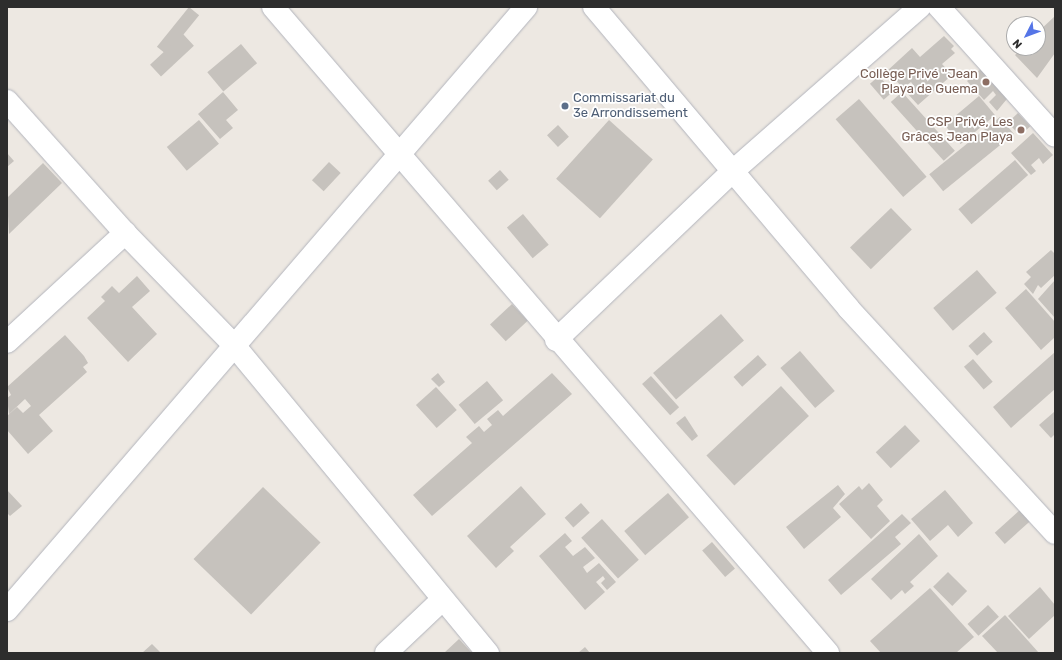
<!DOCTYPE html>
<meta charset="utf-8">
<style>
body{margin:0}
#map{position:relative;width:1062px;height:660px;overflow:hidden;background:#ede8e2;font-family:Rubik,sans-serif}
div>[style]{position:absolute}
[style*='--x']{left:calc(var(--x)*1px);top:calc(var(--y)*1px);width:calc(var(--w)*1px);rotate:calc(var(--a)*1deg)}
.building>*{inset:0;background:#c6c2bd;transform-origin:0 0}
.roads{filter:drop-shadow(0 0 1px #b2b4bc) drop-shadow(0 0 1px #b2b4bc)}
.street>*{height:22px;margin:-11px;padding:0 11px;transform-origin:11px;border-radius:11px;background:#fff}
.dots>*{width:11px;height:11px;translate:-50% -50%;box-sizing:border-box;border:2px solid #fff;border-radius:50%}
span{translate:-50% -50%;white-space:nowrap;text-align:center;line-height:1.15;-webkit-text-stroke:3.5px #fff;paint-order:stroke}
.education-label{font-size:13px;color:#785e54}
.right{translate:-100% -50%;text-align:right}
.service-label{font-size:13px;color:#4e5e75}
.left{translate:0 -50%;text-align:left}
.frame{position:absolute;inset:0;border:8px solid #2d2d2d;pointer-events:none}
.north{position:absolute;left:1006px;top:16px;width:40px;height:40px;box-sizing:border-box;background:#fff;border:1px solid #ababab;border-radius:50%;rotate:228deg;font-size:11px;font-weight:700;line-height:16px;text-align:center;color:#2d2d2d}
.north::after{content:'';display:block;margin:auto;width:14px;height:18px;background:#5575e7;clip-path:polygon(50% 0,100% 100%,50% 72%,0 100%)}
</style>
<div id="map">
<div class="building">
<i style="left:189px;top:7px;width:13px;height:51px;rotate:39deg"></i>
<i style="clip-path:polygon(1055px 16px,1055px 53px,1037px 78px,1015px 55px,1022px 48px,1038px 48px,1038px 32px)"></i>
<i style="left:183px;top:34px;width:16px;height:45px;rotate:47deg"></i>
<i style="clip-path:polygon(944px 36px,954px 46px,951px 49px,955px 53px,942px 64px,952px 75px,918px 105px,907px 93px,914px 86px,911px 82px,903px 88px,887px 71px,912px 48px,920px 57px)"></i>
<i style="left:241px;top:44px;width:25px;height:44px;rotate:50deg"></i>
<i style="clip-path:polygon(985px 65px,1011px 94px,997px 111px,989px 102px,996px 95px,993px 91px,984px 100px,967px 81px)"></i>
<i style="left:879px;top:76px;width:21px;height:12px;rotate:49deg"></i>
<i style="clip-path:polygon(223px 92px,238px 110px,226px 120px,233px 128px,220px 139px,198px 114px)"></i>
<i style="left:902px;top:92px;width:79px;height:15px;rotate:48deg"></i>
<i style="left:979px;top:96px;width:25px;height:45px;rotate:50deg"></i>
<i style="left:859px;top:99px;width:103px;height:31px;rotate:49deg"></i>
<i style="left:1018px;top:113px;width:18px;height:14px;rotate:47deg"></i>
<i style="left:1000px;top:117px;width:22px;height:91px;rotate:51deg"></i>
<i style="left:199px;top:120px;width:31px;height:42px;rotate:50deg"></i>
<i style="left:609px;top:120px;width:59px;height:79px;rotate:42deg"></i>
<i style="left:558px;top:125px;width:16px;height:15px;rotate:47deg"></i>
<i style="clip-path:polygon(1033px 133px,1053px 155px,1043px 164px,1039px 158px,1031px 165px,1036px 171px,1031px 175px,1011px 153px)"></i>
<i style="clip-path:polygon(7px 153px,14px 161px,7px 167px)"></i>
<i style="left:1015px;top:160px;width:20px;height:75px;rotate:49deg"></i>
<i style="left:329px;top:162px;width:16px;height:25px;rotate:43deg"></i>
<i style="clip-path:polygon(43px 163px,62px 183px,9px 234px,7px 198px)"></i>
<i style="left:500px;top:170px;width:13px;height:16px;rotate:48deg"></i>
<i style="left:891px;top:208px;width:30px;height:57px;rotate:46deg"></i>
<i style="left:523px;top:214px;width:40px;height:21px;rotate:50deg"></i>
<i style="clip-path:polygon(1051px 250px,1055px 254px,1055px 275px,1041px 288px,1038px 285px,1033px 294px,1024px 284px,1031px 277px,1026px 272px)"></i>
<i style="left:977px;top:270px;width:30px;height:58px;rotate:49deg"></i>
<i style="clip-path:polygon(137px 276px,150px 291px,132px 307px,157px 334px,128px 362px,87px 318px,105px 301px,101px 297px,112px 286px,119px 293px)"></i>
<i style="clip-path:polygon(1055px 280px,1055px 318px,1038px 299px)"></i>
<i style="clip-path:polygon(1026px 289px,1055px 322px,1055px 337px,1041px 350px,1005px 308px)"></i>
<i style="left:512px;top:304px;width:23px;height:30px;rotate:47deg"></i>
<i style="left:721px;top:314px;width:35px;height:90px;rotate:49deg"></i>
<i style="left:984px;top:332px;width:13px;height:21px;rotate:48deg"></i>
<i style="clip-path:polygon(65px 335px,84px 356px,88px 363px,83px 367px,87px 372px,39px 415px,53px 431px,28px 454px,7px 430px,7px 416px,17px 407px,23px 413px,31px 406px,25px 399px,9px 414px,7px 398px,11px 395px,7px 387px)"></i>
<i style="left:800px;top:351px;width:53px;height:26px;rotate:49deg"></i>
<i style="clip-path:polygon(1055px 352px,1055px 389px,1011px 428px,993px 407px)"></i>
<i style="left:758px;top:355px;width:13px;height:33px;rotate:48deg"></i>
<i style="left:973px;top:359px;width:30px;height:12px;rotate:49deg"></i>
<i style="clip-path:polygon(438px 373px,445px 382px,439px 387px,431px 379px)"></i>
<i style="clip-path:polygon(552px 373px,572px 394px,432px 516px,413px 495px,472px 443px,466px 437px,479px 426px,484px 432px,492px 425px,487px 419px,498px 410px,503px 416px)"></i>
<i style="left:651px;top:376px;width:42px;height:12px;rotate:48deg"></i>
<i style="left:487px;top:381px;width:25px;height:37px;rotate:50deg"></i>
<i style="left:781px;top:386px;width:41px;height:102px;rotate:47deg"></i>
<i style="left:436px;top:387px;width:31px;height:27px;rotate:48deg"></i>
<i style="clip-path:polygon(1054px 412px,1055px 434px,1051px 438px,1039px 425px)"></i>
<i style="clip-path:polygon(685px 416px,698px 436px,692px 441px,676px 423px)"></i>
<i style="left:905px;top:425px;width:22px;height:40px;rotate:47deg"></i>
<i style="clip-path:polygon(869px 483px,883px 500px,877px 506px,890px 521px,871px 539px,839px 504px,859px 486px,862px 490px)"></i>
<i style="clip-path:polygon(838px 485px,845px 494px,833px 508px,841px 517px,804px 549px,786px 527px)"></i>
<i style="clip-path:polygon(521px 486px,546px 514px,510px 547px,514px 551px,496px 568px,467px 536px)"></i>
<i style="left:263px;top:487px;width:80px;height:100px;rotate:44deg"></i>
<i style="clip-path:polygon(7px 490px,22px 506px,10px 516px,7px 513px)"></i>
<i style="clip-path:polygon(945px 490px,973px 523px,958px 537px,948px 525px,930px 541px,911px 519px)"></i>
<i style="left:668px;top:493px;width:32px;height:58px;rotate:49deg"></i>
<i style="left:581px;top:503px;width:13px;height:22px;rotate:48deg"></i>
<i style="left:1020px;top:510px;width:15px;height:34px;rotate:48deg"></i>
<i style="clip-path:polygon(902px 514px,911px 523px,895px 537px,901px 544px,841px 595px,828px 580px)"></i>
<i style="left:602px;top:519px;width:55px;height:28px;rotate:48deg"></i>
<i style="clip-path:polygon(565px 533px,572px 541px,565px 547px,573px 556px,585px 547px,595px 558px,583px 567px,587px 573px,599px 563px,616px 582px,607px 590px,601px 583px,605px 579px,603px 576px,596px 582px,605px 592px,585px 610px,539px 556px)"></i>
<i style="clip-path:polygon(919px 534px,938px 556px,910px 582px,914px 586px,905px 594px,902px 590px,891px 600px,871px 579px)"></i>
<i style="left:712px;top:542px;width:35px;height:13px;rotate:49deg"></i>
<i style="left:948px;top:572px;width:27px;height:21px;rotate:45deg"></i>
<i style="clip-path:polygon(1040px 587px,1055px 605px,1055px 615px,1029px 639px,1008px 616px)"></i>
<i style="clip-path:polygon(930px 588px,974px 637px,956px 653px,881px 653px,870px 641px)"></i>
<i style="left:988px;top:605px;width:16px;height:28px;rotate:47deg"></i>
<i style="clip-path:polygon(1005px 615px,1039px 653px,998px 653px,982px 636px)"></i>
<i style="clip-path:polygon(459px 639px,472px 653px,444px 653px)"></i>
<i style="clip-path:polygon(152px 644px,161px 653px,142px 653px)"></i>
<i style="clip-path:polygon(585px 647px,590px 653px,578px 653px)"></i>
</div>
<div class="roads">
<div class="street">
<i style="--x:273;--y:7;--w:852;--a:49.33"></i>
<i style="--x:594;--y:7;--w:395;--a:49.8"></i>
<i style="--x:849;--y:309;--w:304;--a:47.4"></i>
<i style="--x:939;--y:7;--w:173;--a:48"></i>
<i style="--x:7;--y:101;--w:177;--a:48.2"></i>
<i style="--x:125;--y:233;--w:155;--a:45.8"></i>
<i style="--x:233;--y:344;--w:401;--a:50.5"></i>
<i style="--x:556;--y:340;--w:245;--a:-43.7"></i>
<i style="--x:733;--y:171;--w:249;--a:-41.3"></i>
<i style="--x:7;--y:342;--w:161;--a:-42.7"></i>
<i style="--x:7;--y:610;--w:796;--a:-49.28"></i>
<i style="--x:386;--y:653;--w:77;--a:-43.4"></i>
</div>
</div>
<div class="dots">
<i style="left:986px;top:82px;background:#8d6e63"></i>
<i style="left:565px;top:106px;background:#5c6f8a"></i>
<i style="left:1021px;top:130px;background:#8d6e63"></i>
</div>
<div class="education-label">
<span class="right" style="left:978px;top:82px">Collège Privé ''Jean<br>Playa de Guema</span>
<span class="right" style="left:1013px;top:130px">CSP Privé, Les<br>Grâces Jean Playa</span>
</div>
<div class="service-label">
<span class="left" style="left:573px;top:106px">Commissariat du<br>3e Arrondissement</span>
</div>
<div class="frame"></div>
<div class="north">N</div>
</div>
